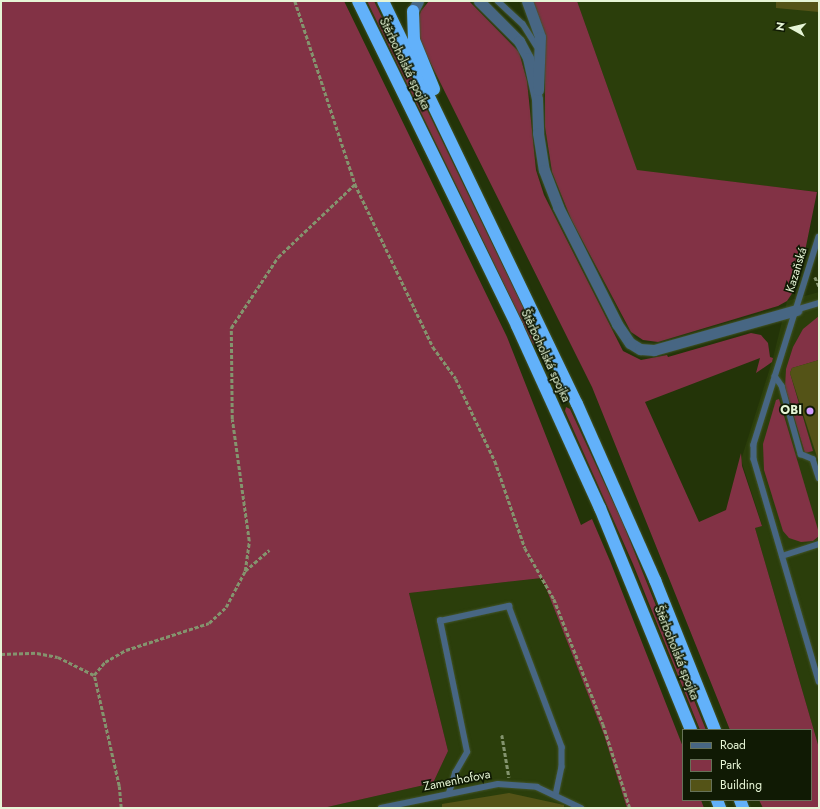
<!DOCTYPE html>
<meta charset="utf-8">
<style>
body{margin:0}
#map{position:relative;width:820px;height:809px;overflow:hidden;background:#233408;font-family:Jost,sans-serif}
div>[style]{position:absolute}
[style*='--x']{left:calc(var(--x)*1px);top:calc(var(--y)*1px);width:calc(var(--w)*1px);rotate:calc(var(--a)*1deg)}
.built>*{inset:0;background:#2b3e0b}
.green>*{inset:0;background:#823245}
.building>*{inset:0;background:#545317}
.path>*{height:2.5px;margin-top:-1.25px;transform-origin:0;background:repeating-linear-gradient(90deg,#84946e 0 4px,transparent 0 6px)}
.roads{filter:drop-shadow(0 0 1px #425329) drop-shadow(0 0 1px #425329)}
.lane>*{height:5.5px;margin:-2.75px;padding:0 2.75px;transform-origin:2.75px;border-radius:2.75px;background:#476683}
.street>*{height:11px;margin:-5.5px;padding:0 5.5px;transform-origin:5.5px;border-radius:5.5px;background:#476683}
.highway>*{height:12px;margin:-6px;padding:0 6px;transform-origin:6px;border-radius:6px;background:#62b1fa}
.dots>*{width:11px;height:11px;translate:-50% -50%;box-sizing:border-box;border:2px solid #101a04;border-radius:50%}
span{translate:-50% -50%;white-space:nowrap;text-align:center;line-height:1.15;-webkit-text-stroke:3.5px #101a04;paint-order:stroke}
.street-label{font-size:12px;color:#e6f5d6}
.poi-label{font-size:12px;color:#e6f5d6;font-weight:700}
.right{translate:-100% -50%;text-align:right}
.frame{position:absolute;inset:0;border:2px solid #e6f5d6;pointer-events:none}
.legend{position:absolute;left:682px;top:729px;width:130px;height:72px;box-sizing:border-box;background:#101a04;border:1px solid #667258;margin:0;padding:5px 7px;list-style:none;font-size:12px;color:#e6f5d6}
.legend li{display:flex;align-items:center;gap:8px;height:20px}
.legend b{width:20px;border:1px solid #667258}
.north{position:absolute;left:772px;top:8px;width:40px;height:40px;-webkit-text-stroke:3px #101a04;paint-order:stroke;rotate:278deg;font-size:11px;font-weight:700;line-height:16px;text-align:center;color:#e6f5d6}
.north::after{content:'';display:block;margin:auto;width:14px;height:18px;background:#e6f5d6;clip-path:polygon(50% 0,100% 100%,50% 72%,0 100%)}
</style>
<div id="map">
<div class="built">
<i style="clip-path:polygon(577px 1px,819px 1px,819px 192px,637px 171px)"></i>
<i style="clip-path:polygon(819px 292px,819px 748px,755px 528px,762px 525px,741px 460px,773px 358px,787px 301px)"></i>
<i style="clip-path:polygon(542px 578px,604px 735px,627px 808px,323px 808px,433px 783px,448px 751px,409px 593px)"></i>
</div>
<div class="green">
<i style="clip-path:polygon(1px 1px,344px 1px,507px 337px,581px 525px,592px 519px,610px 561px,683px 747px,683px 800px,701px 800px,704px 808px,627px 808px,604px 735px,542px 578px,409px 593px,448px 751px,433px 783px,323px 808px,1px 808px)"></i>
<i style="clip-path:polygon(367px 1px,374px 1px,398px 50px,539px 340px,537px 346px,533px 344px)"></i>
<i style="clip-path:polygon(429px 1px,469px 1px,519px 52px,527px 81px,536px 170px,544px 195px,623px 351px,641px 360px,667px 355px,668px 357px,751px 333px,761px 335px,768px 343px,770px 357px,773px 358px,772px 362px,756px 373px,760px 358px,645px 402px,699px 522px,726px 510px,741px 453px,742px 466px,762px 526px,755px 528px,819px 748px,819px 808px,763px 808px,759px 800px,811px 800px,811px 730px,730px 730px,592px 387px,420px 42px,417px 23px,421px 11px)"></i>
<i style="clip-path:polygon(533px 1px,577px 1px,637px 170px,817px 192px,801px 271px,793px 292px,787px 301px,778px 306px,658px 342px,643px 340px,631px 332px,571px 219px,552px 172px,545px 127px,545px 37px)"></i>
<i style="clip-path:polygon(819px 316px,819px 360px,792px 368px,790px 373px,813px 451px,805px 453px,785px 387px,786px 369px,793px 347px,803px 329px)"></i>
<i style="clip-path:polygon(779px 399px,819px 533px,819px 536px,813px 541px,801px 542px,789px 538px,783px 531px,764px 470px,763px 444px,776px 400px)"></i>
<i style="clip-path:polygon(566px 407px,570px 409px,622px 521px,706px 730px,700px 730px,633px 564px,565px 411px)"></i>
</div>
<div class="building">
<i style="clip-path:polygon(776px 1px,819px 1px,819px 12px,776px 8px)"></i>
<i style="clip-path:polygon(819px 360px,819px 460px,818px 460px,790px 373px,792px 368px)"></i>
<i style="clip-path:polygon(509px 793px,564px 805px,564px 808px,442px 808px,442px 804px)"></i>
</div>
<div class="path">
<i style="--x:295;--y:1;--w:193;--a:71.8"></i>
<i style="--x:355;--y:184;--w:181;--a:64.4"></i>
<i style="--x:433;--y:347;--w:39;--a:54"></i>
<i style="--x:456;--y:379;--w:91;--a:64.6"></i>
<i style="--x:495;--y:461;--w:92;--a:71"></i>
<i style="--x:525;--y:548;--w:59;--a:60.4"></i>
<i style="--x:554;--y:599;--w:134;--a:68.6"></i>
<i style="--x:603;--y:724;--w:88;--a:72.2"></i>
<i style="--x:815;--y:277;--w:10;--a:66"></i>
<i style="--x:245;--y:571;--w:30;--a:-82"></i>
<i style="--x:249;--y:541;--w:123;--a:-97.9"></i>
<i style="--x:232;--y:419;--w:91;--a:-90.6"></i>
<i style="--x:231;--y:328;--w:85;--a:-56.5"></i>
<i style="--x:278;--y:257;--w:106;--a:-43.5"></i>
<i style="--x:1;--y:654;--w:36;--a:-2"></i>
<i style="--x:37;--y:653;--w:21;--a:11"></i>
<i style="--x:58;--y:657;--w:40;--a:26.6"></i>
<i style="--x:502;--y:735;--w:43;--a:80.5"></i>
<i style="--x:121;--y:808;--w:22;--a:-95"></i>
<i style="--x:119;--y:786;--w:114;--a:-102.7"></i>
<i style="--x:94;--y:675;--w:17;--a:-50"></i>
<i style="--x:105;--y:662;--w:24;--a:-30"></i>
<i style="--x:126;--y:650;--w:87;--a:-18"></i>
<i style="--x:209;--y:623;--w:23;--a:-43"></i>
<i style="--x:226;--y:607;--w:41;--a:-62.2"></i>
<i style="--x:245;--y:571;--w:32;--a:-41"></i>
</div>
<div class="roads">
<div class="lane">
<i style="--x:498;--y:1;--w:34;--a:43"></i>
<i style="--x:523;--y:24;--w:26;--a:58"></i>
<i style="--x:819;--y:237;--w:218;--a:107.4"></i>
<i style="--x:754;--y:445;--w:14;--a:90"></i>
<i style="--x:754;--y:459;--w:232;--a:73.7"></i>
<i style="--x:796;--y:310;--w:24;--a:-17"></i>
<i style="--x:775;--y:376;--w:12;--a:55"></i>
<i style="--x:782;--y:386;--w:71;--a:74.4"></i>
<i style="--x:801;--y:454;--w:13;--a:23"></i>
<i style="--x:813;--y:459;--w:20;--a:72"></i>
<i style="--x:782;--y:556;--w:39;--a:-18"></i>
<i style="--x:449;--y:793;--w:21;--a:-73"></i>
<i style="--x:455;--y:773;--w:24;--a:-60"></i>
<i style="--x:467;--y:752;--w:134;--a:-101.6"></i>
<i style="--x:440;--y:621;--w:71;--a:-12.3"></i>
<i style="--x:509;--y:606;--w:151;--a:69.4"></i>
<i style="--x:562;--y:747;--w:20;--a:90"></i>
<i style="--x:562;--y:767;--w:29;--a:102"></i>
<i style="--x:381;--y:808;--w:119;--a:-11.6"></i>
<i style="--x:498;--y:784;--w:39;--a:4"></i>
<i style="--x:537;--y:787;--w:49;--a:25.5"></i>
</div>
<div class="street">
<i style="--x:479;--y:1;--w:57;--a:45"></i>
<i style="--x:519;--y:41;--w:19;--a:62"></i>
<i style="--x:528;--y:58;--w:42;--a:77.6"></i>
<i style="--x:537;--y:99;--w:34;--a:88"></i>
<i style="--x:538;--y:133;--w:37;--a:81"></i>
<i style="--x:544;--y:170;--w:40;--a:69"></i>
<i style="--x:558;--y:207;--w:131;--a:63.2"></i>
<i style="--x:617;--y:324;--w:23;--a:56"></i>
<i style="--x:630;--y:343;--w:12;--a:31"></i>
<i style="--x:640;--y:349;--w:14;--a:4"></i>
<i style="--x:654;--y:350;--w:148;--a:-15.7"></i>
<i style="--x:527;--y:1;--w:38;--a:70"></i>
<i style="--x:540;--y:37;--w:53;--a:92.2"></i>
<i style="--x:413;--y:11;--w:11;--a:-63"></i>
</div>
<div class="highway">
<i style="--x:358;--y:1;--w:362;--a:63.9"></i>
<i style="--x:517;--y:326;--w:200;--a:65.5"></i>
<i style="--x:600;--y:508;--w:240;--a:67.7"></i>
<i style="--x:383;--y:1;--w:447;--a:64.3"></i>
<i style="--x:577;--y:404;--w:193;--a:66.1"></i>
<i style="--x:655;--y:580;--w:162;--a:68.2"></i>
<i style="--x:413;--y:11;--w:29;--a:88"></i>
<i style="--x:414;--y:40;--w:53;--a:67.8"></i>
<i style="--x:717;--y:800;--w:9;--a:69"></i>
<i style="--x:740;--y:800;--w:9;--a:69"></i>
</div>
</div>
<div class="dots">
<i style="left:810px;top:411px;background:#d19dfe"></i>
</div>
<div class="street-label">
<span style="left:404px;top:64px;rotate:64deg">Štěrboholská spojka</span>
<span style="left:797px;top:270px;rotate:-73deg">Kazaňská</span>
<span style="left:545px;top:356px;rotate:65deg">Štěrboholská spojka</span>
<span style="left:676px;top:653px;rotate:68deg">Štěrboholská spojka</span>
<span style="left:457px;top:781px;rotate:-11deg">Zamenhofova</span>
</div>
<div class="poi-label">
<span class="right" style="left:802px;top:411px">OBI</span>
</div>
<div class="frame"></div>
<ul class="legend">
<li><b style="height:5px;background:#476683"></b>Road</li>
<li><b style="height:11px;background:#823245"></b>Park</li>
<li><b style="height:11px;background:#545317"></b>Building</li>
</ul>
<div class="north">N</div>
</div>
